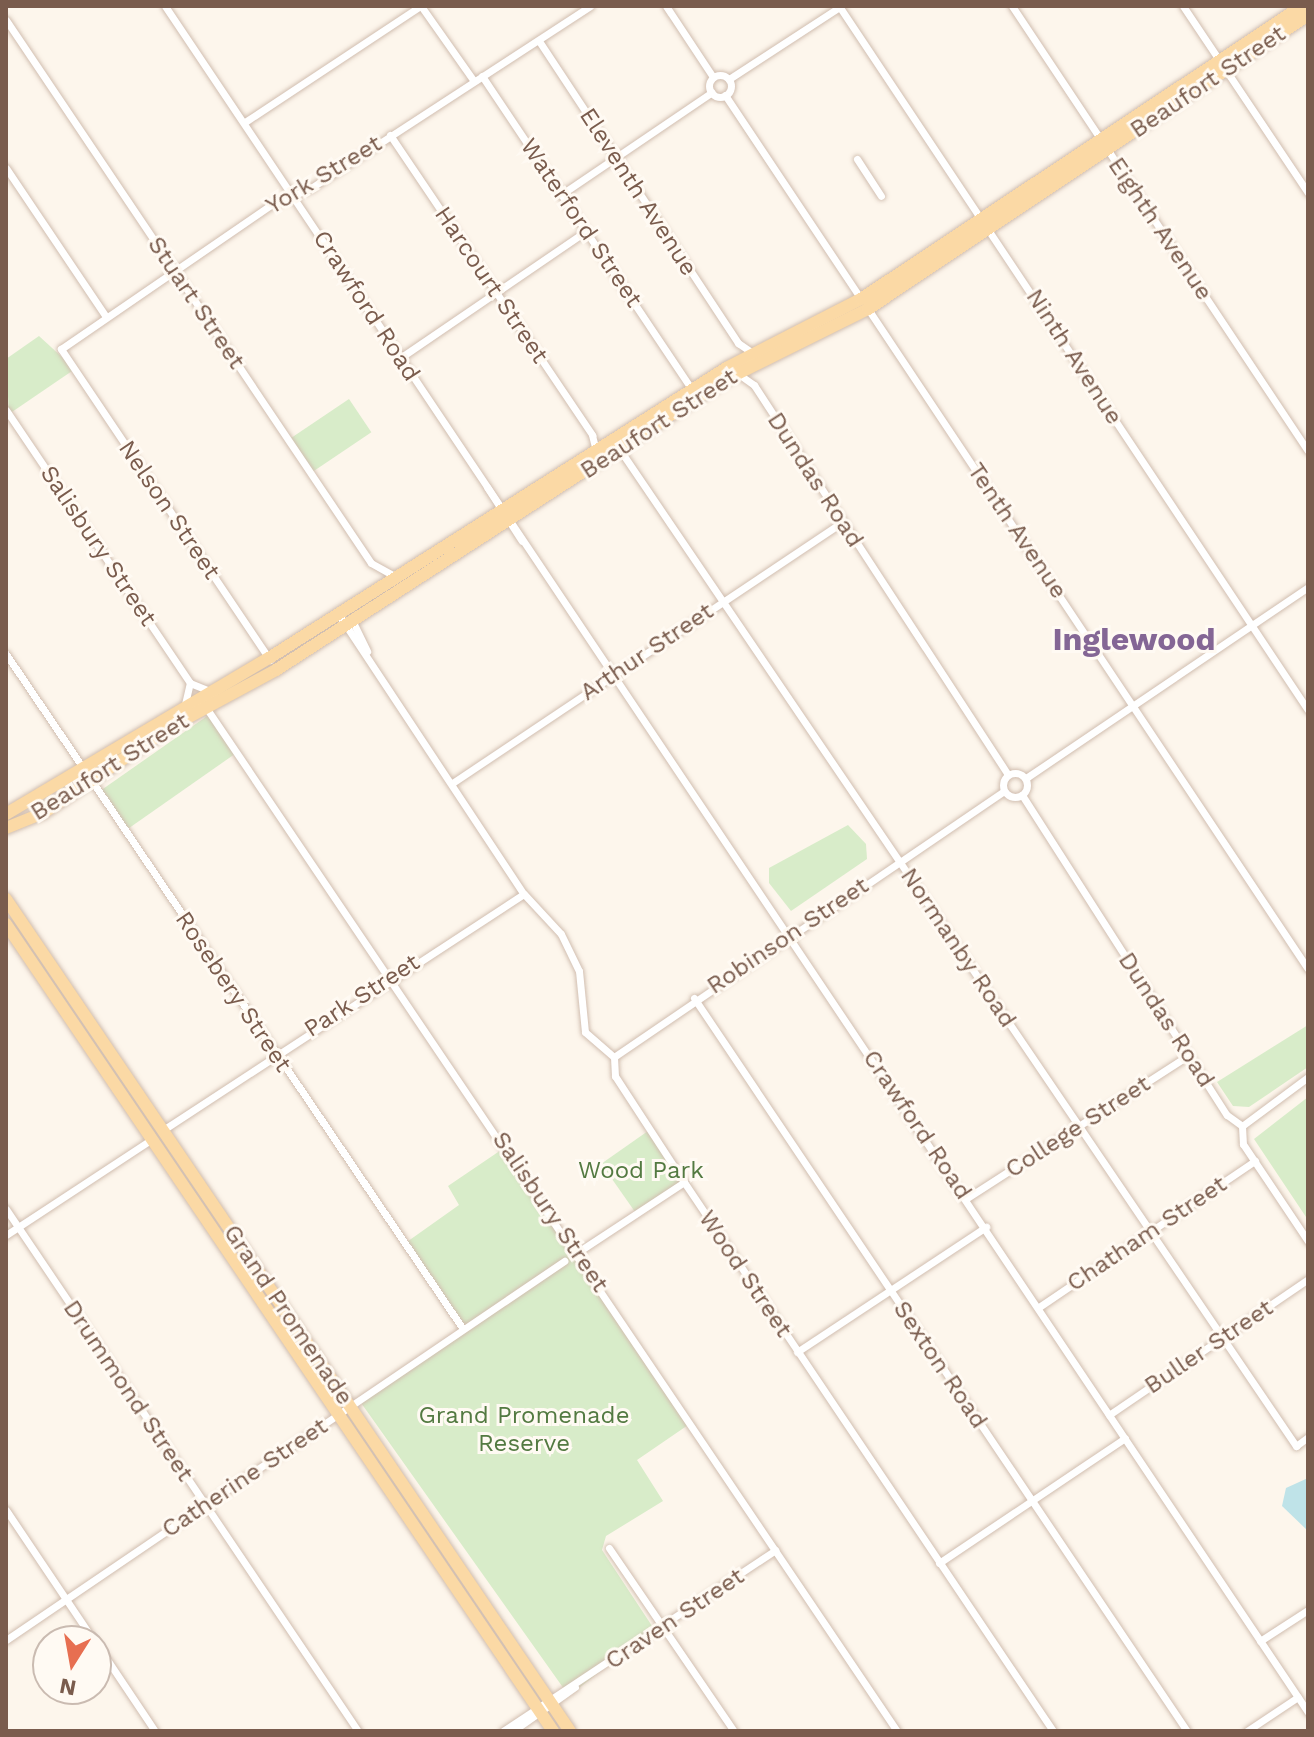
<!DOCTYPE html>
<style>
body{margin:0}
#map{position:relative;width:1314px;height:1737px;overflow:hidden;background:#fdf6ec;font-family:"Work Sans",sans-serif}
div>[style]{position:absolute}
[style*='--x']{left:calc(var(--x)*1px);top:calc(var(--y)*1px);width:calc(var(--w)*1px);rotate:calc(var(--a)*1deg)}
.green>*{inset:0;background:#d8ecc9;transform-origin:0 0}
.water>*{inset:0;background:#bfe3e8}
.roads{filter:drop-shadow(0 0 2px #d1beb0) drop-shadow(0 0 2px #d1beb0)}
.minor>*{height:7px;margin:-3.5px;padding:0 3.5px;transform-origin:3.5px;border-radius:3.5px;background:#fff}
.minor>.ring{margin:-3.5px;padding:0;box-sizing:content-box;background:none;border:7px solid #fff;border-radius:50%}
.primary>*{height:12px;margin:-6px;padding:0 6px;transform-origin:6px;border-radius:6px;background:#fbd9a5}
span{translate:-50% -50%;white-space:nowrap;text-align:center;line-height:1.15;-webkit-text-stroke:6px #fffaf3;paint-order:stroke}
.street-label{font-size:24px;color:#7a5c4d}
.park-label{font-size:24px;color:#537a41}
.district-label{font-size:32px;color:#846695;font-weight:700}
.frame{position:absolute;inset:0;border:8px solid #7a5c4d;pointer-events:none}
.north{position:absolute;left:32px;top:1625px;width:80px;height:80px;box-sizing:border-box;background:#fffaf3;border:2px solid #cabbb1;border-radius:50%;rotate:191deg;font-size:22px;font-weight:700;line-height:32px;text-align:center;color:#7a5c4d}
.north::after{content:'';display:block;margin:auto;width:28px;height:36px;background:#e76f51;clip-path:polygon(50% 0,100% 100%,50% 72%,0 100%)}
</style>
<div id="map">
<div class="green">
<i style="clip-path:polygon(39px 336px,75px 369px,9px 414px,6px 359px)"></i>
<i style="left:349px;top:399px;width:40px;height:73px;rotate:56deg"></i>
<i style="left:210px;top:714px;width:47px;height:136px;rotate:55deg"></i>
<i style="clip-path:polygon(848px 825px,866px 844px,867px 859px,791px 911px,769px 883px,769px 868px)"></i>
<i style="clip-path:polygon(1308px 1025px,1308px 1067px,1249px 1107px,1233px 1106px,1217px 1082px)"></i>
<i style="clip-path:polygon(1308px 1097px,1308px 1220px,1254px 1139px)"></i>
<i style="left:648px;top:1131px;width:62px;height:57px;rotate:55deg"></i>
<i style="clip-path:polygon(507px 1146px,691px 1423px,637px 1460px,663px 1501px,606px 1536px,602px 1550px,654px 1629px,569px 1696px,359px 1400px,463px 1329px,404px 1244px,459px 1205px,448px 1186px)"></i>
</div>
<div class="water">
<i style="clip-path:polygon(1308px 1478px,1308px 1531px,1282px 1506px,1286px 1488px)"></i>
</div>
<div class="roads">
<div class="minor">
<i style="--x:165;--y:6;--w:2054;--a:56.18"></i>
<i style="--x:421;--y:6;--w:92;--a:54.8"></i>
<i style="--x:666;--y:6;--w:85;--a:56.5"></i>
<i style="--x:839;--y:6;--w:846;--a:56.33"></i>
<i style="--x:1012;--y:6;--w:534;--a:56.37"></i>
<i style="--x:1183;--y:6;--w:225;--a:56.2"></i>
<i style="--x:6;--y:20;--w:654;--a:56.09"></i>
<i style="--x:371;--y:563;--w:26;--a:29"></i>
<i style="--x:539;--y:41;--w:362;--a:56.6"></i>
<i style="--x:738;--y:343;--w:18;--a:34"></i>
<i class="ring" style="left:709px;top:75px;width:15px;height:15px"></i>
<i style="--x:482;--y:76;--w:381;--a:56.2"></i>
<i style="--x:729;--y:79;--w:134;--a:-33.1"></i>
<i style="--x:725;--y:95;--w:245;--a:56.3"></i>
<i style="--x:245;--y:122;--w:210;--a:-33.5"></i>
<i style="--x:390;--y:135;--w:362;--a:56"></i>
<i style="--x:592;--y:435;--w:16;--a:76"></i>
<i style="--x:857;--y:159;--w:44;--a:57"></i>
<i style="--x:6;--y:168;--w:179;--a:56.1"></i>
<i style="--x:562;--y:194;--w:181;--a:-34.2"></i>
<i style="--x:868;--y:309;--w:793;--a:56.31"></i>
<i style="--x:400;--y:358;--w:225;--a:-34.3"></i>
<i style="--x:737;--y:373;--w:21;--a:35"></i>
<i style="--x:754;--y:385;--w:465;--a:56.9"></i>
<i style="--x:6;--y:410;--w:329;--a:56"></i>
<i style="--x:190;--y:683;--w:22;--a:22"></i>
<i style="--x:620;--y:450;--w:1204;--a:55.83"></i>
<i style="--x:1296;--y:1446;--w:15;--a:-37"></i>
<i style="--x:487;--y:487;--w:64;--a:57.1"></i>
<i style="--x:337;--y:612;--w:338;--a:56.5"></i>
<i style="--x:524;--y:894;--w:54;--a:47.2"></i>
<i style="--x:561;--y:934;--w:41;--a:64.1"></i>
<i style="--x:579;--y:971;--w:61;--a:84.4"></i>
<i style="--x:585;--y:1032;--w:38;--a:41"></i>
<i style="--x:351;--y:618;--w:37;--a:64"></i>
<i style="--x:6;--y:654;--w:815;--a:55.9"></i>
<i style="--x:270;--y:660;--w:375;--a:-123.9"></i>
<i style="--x:61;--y:349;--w:252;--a:-34.5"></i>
<i style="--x:269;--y:206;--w:46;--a:-23.2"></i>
<i style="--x:311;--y:188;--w:333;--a:-33.1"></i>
<i style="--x:185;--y:704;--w:22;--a:-77"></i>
<i style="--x:205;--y:706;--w:1237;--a:55.98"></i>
<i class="ring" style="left:1003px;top:773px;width:17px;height:17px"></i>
<i style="--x:1026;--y:778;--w:341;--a:-34.1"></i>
<i style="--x:454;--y:782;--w:467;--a:-33.8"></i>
<i style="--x:1022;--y:795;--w:380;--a:57.4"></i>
<i style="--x:1227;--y:1115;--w:19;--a:36"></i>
<i style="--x:694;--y:998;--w:883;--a:56.08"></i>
<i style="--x:614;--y:1057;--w:19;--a:87"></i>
<i style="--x:615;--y:1076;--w:126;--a:56.9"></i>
<i style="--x:684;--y:1182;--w:661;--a:56.09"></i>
<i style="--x:614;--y:1057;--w:472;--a:-34.3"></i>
<i style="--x:1242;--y:1126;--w:18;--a:87"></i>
<i style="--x:1243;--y:1144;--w:117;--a:56.2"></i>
<i style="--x:1242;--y:1126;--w:82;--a:-36.6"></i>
<i style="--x:163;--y:1130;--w:431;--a:-33.2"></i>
<i style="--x:967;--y:1198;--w:264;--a:-32.8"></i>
<i style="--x:6;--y:1209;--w:630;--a:56.01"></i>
<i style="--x:6;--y:1235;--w:175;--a:-33.3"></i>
<i style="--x:578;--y:1252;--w:127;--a:-33.4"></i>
<i style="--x:1039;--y:1307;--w:261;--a:-34.1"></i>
<i style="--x:797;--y:1352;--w:227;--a:-33.5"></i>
<i style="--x:1109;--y:1415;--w:241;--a:-34.3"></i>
<i style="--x:6;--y:1510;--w:158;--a:56.1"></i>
<i style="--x:609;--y:1548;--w:222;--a:55.7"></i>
<i style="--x:939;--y:1563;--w:224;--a:-33.9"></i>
<i style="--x:6;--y:1640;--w:675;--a:-34.18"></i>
<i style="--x:1260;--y:1641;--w:57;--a:-32.9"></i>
<i style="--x:96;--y:1643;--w:106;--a:56.2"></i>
<i style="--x:503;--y:1731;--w:327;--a:-33.6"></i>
<i style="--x:513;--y:1731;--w:76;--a:-35.4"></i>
<i style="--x:1247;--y:1731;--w:61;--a:-33.7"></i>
</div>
<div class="primary">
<i style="--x:6;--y:814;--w:306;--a:-30.7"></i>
<i style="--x:269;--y:658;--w:543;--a:-32.37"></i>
<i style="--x:728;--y:367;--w:149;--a:-27.1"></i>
<i style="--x:861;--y:299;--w:529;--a:-33.6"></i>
<i style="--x:6;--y:828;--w:40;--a:-22"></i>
<i style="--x:43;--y:813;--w:156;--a:-34"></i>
<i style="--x:172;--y:726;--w:118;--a:-28.3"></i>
<i style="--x:276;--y:670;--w:535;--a:-32.86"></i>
<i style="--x:725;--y:380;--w:160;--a:-26.4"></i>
<i style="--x:868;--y:309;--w:529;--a:-33.75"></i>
<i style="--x:6;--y:899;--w:1005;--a:55.87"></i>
<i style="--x:6;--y:924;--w:975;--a:55.87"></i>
</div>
</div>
<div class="street-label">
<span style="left:1208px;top:82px;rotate:-34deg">Beaufort Street</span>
<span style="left:324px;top:175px;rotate:-31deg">York Street</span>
<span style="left:638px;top:192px;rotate:57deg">Eleventh Avenue</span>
<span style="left:581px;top:223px;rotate:56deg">Waterford Street</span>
<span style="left:1160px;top:229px;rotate:56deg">Eighth Avenue</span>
<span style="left:491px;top:285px;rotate:56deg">Harcourt Street</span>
<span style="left:196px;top:303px;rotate:56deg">Stuart Street</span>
<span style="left:366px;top:306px;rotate:57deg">Crawford Road</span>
<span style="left:1074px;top:357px;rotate:57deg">Ninth Avenue</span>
<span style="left:659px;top:424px;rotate:-33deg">Beaufort Street</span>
<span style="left:815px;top:480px;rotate:57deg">Dundas Road</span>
<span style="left:169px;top:510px;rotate:56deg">Nelson Street</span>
<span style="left:1017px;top:531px;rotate:56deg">Tenth Avenue</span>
<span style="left:98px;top:546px;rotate:56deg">Salisbury Street</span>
<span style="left:647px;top:652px;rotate:-34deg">Arthur Street</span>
<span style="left:110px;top:767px;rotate:-32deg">Beaufort Street</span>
<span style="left:788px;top:936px;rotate:-34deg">Robinson Street</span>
<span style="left:958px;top:948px;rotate:56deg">Normanby Road</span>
<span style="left:233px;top:992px;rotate:56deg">Rosebery Street</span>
<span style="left:362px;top:996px;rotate:-33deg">Park Street</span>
<span style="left:1166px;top:1020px;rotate:57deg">Dundas Road</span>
<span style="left:917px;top:1125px;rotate:56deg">Crawford Road</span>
<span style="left:1078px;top:1127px;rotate:-33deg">College Street</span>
<span style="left:550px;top:1212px;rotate:56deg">Salisbury Street</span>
<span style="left:1147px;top:1234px;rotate:-34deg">Chatham Street</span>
<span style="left:745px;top:1274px;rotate:56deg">Wood Street</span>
<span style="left:288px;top:1315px;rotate:56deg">Grand Promenade</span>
<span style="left:1209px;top:1347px;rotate:-34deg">Buller Street</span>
<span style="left:940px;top:1365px;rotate:56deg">Sexton Road</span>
<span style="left:128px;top:1391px;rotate:56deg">Drummond Street</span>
<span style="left:245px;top:1478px;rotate:-34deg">Catherine Street</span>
<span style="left:675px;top:1619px;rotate:-34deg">Craven Street</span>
</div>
<div class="park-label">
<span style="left:641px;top:1171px">Wood Park</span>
<span style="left:524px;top:1430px">Grand Promenade<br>Reserve</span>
</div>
<div class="district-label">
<span style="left:1134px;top:639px">Inglewood</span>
</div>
<div class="frame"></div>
<div class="north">N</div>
</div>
